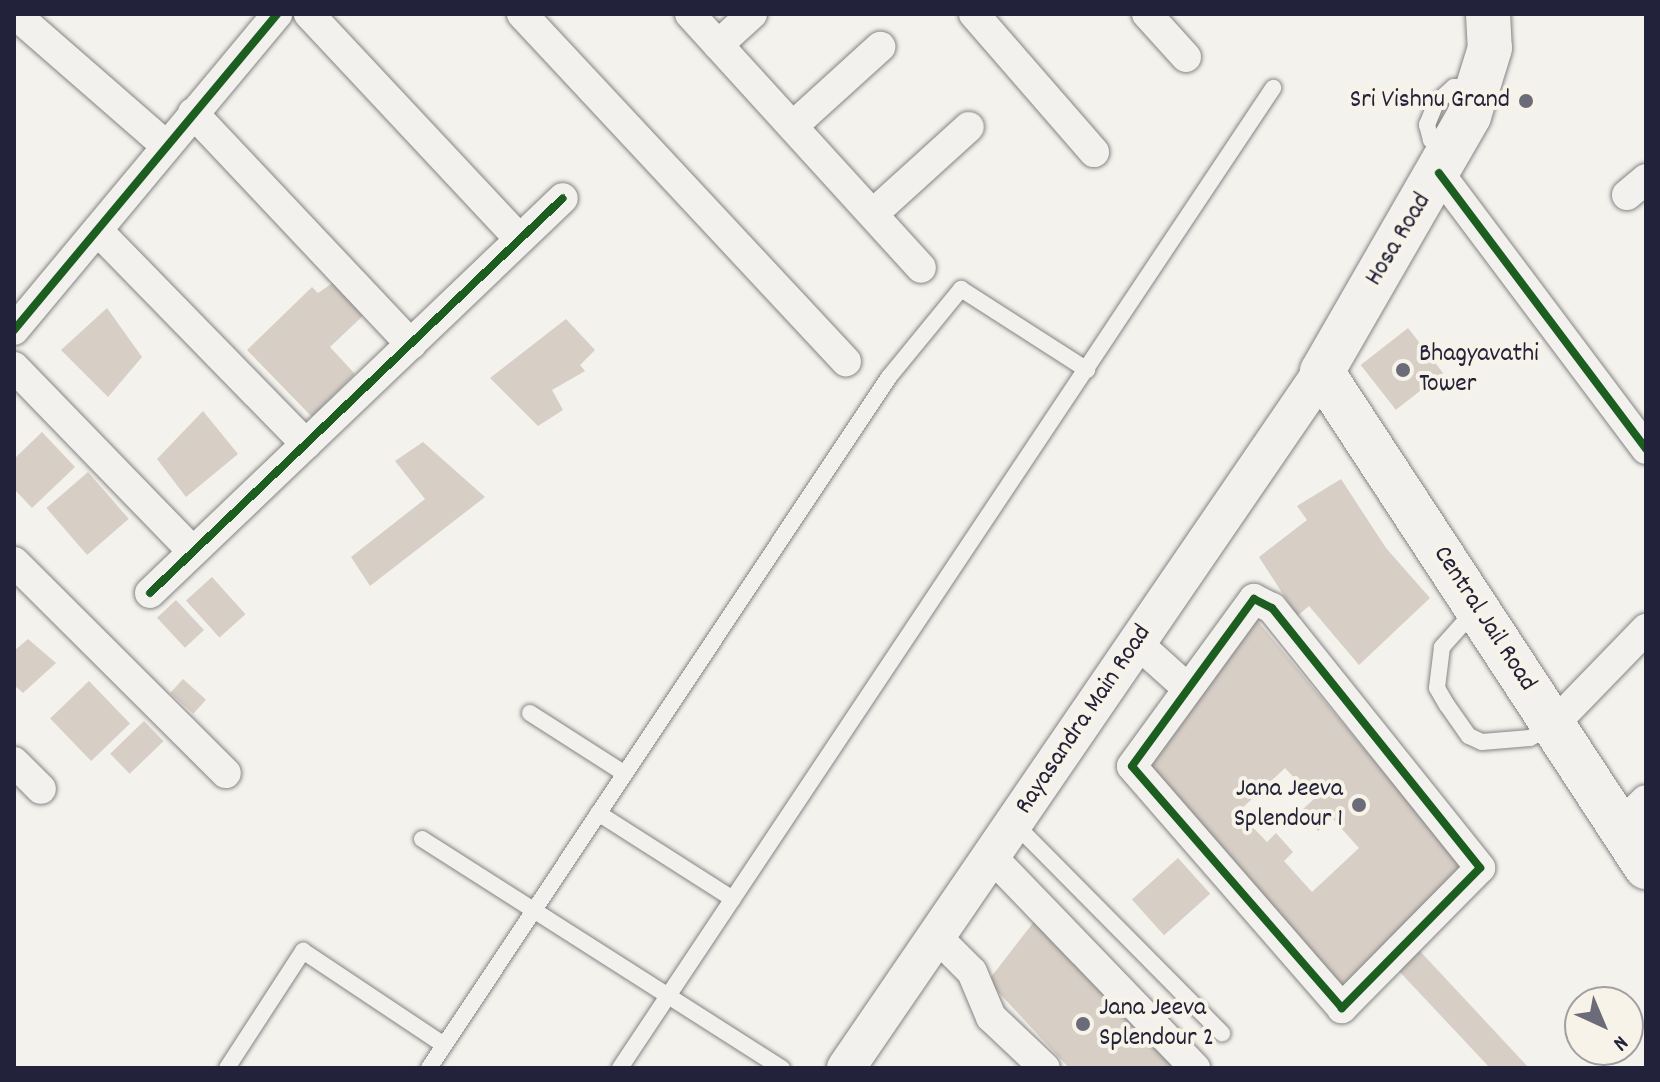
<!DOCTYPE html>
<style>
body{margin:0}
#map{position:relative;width:1660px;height:1082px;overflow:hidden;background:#f4f2ec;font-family:Dekko,sans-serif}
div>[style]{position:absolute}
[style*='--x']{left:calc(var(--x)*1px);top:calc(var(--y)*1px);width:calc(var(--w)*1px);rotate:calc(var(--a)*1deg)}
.building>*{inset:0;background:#d7cec5;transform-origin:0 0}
.roads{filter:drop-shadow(0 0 2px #858486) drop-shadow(0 0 2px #858486)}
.service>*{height:16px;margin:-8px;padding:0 8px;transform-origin:8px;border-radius:8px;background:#f2f1ed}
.minor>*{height:30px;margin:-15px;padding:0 15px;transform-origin:15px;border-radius:15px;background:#f2f1ed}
.tertiary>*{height:38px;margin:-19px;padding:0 19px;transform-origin:19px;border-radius:19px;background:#f2f1ed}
.secondary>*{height:44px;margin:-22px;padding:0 22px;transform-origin:22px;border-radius:22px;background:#f2f1ed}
.cycleway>*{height:8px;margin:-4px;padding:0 4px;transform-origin:4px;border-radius:4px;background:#1b5e20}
.dots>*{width:22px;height:22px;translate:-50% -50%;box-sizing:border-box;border:4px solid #f7f3e8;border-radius:50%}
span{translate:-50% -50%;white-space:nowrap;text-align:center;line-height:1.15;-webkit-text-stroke:8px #f7f3e8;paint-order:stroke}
.poi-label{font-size:26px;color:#22223b}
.right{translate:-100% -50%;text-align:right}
.left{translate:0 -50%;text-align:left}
.street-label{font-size:26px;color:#22223b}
.frame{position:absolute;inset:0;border:16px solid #22223b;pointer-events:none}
.north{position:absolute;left:1564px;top:986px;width:80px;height:80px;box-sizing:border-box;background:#f7f3e8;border:2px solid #a29fa3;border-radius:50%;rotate:136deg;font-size:22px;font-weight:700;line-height:32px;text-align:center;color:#22223b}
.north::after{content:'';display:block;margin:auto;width:28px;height:36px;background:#6c6b79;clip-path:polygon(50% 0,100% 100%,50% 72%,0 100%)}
</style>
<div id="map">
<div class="building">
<i style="clip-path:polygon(334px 282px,367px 312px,330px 347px,355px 374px,312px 417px,247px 350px,312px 287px,318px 293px)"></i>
<i style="clip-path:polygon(107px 308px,142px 357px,108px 397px,61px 350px)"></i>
<i style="clip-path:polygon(566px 319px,595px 350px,580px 365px,585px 371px,552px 390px,563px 410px,538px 426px,490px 378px)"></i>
<i style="left:1408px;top:328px;width:57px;height:60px;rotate:52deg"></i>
<i style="clip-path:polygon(203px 411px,238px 454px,186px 497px,157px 459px)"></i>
<i style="clip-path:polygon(42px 432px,75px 467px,32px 508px,14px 489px,14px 459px)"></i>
<i style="clip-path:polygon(423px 442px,485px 497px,370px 586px,351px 557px,425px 499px,395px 461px)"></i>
<i style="left:88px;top:472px;width:62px;height:55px;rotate:49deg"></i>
<i style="clip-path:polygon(1341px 479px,1386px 548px,1430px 598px,1359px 665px,1309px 606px,1297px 616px,1259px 557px,1307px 520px,1297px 506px)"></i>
<i style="left:212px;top:577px;width:50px;height:35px;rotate:48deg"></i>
<i style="left:176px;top:600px;width:41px;height:26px;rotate:47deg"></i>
<i style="clip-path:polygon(evenodd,1255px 618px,1467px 872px,1342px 999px,1141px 769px,1255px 618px,1285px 768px,1314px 799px,1301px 811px,1318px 831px,1332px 818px,1359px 848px,1312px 892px,1284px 861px,1293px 852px,1276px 833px,1267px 842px,1238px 812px,1285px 768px)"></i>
<i style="clip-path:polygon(28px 639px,56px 663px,23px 693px,14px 685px,14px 651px)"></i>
<i style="left:183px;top:679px;width:31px;height:19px;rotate:42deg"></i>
<i style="left:89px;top:681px;width:59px;height:54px;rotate:46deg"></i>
<i style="left:144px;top:721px;width:28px;height:47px;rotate:46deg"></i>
<i style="left:1178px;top:858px;width:48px;height:62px;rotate:48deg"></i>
<i style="clip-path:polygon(1036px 919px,1179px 1068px,1069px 1068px,988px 981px)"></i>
<i style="clip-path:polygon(1418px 949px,1529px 1068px,1490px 1068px,1397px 969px)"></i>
</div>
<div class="roads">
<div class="service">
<i style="--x:1448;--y:152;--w:21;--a:-145"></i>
<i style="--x:1431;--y:140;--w:16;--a:-105"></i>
<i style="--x:1427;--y:125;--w:24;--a:-68"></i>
<i style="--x:1436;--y:103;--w:24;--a:-42"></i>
<i style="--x:1454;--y:87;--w:21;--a:0"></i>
<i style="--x:1475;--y:610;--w:50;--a:131.7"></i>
<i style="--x:1442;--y:647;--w:41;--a:97"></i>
<i style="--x:1437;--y:688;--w:20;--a:60"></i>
<i style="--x:1447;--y:705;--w:38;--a:55"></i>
<i style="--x:1469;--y:736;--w:14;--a:25"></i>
<i style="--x:1482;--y:742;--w:48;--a:-4.8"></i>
<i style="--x:1530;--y:738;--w:25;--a:-29"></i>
<i style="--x:530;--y:713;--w:112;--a:32.6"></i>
<i style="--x:598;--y:813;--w:160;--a:32.5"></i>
<i style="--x:1014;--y:823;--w:296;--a:45.3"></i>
<i style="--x:422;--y:839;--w:427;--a:32.5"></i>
<i style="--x:227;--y:1068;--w:140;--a:-57"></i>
<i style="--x:303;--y:951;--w:169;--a:33.7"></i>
<i style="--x:429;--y:1068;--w:830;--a:-56.35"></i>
<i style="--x:889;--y:377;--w:114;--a:-50.7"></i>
<i style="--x:961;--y:289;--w:150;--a:32.7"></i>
<i style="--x:620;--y:1068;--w:1178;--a:-56.32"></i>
</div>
<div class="minor">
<i style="--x:15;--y:14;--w:199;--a:41.1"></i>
<i style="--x:309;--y:14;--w:306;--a:46.9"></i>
<i style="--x:522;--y:14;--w:475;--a:47"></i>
<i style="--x:690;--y:14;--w:343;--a:47.7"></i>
<i style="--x:974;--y:14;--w:183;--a:49"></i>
<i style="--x:1147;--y:14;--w:58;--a:47.8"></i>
<i style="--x:718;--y:45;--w:46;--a:-42.4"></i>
<i style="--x:193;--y:113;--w:318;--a:46.7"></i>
<i style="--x:793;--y:126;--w:118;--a:-42.2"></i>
<i style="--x:1439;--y:173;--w:345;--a:53.1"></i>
<i style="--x:1627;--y:195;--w:25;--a:-40"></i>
<i style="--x:874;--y:213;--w:128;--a:-42.2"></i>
<i style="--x:100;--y:233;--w:295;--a:45.7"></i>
<i style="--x:14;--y:330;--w:411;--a:-50.2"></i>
<i style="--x:14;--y:367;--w:257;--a:45.9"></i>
<i style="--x:14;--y:562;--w:299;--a:44.9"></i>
<i style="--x:150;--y:593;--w:571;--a:-43.72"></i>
<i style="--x:1254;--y:599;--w:20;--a:27"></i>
<i style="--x:1272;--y:608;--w:333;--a:51.3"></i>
<i style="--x:1480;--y:868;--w:197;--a:134.6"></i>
<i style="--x:1342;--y:1008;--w:320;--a:-131"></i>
<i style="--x:1132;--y:766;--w:207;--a:-53.9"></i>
<i style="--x:1136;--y:642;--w:69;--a:42"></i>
<i style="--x:1553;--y:725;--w:134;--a:-45.9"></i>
<i style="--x:14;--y:762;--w:38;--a:45"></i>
<i style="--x:1619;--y:826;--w:37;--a:-44"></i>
<i style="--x:992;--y:857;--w:293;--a:46.1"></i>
<i style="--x:937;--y:937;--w:49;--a:45"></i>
<i style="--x:972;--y:972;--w:49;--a:67.1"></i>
<i style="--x:991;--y:1017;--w:74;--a:43.4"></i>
</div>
<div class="tertiary">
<i style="--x:846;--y:1068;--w:843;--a:-55.63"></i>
</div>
<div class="secondary">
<i style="--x:1488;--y:14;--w:34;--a:87"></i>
<i style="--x:1490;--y:48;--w:71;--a:107.2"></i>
<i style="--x:1469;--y:116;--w:295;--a:119.9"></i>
<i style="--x:1322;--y:372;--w:592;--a:56.79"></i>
</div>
</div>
<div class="cycleway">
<i style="--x:1439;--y:173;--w:345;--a:53.1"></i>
<i style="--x:14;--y:330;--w:411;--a:-50.2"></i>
<i style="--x:150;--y:593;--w:571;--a:-43.72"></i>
<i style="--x:1254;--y:599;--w:20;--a:27"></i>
<i style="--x:1272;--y:608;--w:333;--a:51.3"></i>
<i style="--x:1480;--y:868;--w:197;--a:134.6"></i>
<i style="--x:1342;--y:1008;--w:320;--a:-131"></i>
<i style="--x:1132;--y:766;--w:207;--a:-53.9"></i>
</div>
<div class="dots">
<i style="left:1526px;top:101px;background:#6c6b79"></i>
<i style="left:1403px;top:370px;background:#6c6b79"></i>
<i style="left:1359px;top:805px;background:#6c6b79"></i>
<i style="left:1083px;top:1024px;background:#6c6b79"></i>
</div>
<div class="poi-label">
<span class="right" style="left:1510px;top:101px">Sri Vishnu Grand</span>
<span class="left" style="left:1419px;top:370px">Bhagyavathi<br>Tower</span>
<span class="right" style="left:1343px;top:805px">Jana Jeeva<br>Splendour 1</span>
<span class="left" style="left:1099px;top:1024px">Jana Jeeva<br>Splendour 2</span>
</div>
<div class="street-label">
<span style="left:1399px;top:240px;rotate:-59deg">Hosa Road</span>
<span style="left:1484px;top:619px;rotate:57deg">Central Jail Road</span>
<span style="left:1084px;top:720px;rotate:-56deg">Rayasandra Main Road</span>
</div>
<div class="frame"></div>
<div class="north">N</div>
</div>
